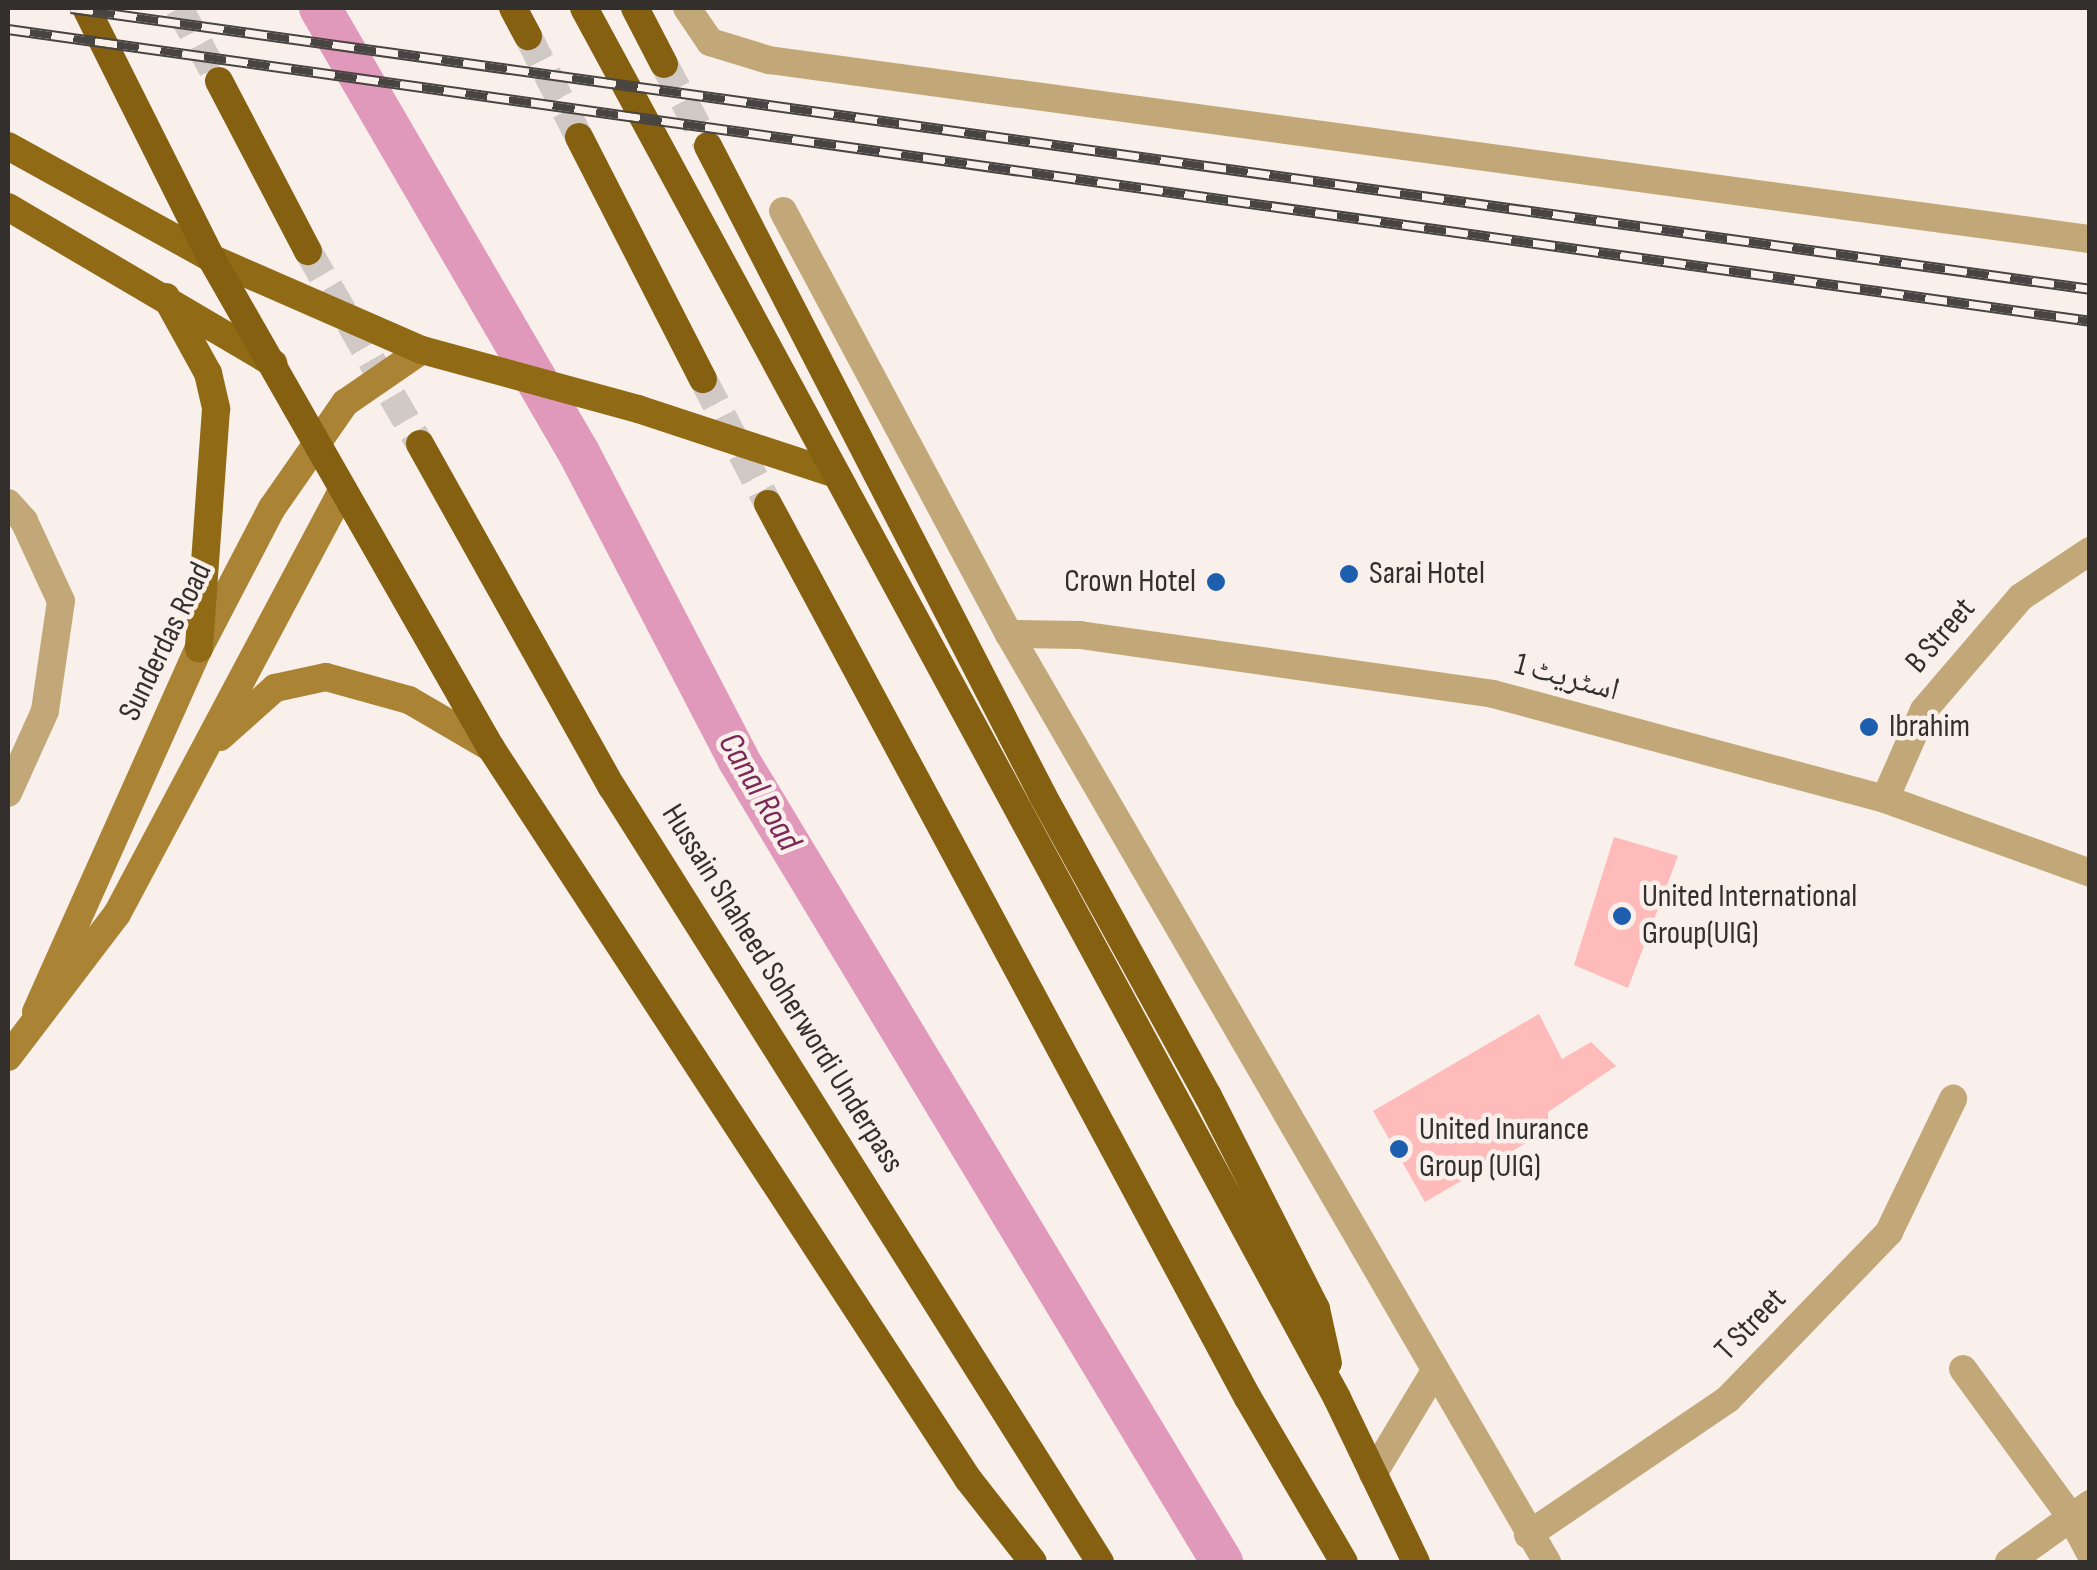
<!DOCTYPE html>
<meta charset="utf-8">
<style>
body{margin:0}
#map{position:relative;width:2097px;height:1570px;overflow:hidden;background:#f9f0eb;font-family:"Sofia Sans Condensed","Noto Naskh Arabic",sans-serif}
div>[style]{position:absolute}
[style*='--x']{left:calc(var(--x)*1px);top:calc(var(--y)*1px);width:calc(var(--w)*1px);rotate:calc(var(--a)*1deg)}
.canal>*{height:42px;margin:-21px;padding:0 21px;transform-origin:21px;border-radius:21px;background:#e098bb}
.building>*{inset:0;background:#febbba}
.trunk-tunnel>*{height:28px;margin-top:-14px;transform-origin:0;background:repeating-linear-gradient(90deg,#d1c9c5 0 28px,transparent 0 42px)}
.minor>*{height:28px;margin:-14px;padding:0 14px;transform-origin:14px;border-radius:14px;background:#c2a878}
.secondary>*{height:28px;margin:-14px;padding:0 14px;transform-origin:14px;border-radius:14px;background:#aa8334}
.primary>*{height:28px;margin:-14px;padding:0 14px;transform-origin:14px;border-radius:14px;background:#906a15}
.trunk>*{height:28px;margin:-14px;padding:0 14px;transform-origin:14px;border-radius:14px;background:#846010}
.rail>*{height:11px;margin-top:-5.5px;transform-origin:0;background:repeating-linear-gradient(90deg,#f9f0eb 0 22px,#484442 0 44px);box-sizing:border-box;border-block:2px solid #484442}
.dots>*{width:28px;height:28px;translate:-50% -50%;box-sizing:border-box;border:5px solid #f9f0eb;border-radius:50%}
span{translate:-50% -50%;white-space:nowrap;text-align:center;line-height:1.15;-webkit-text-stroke:9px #f9f0eb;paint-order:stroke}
.poi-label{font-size:32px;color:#322f2d}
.left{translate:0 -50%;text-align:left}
.right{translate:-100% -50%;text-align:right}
.street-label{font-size:32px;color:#322f2d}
.water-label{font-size:35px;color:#7c2958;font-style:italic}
.frame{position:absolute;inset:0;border:10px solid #322f2d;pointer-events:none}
</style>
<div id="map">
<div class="canal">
<i style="--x:320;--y:8;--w:515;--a:59.8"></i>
<i style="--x:579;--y:453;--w:345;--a:62.5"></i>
<i style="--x:738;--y:759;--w:938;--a:58.92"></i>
</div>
<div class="building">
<i style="clip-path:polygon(1614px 837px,1678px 856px,1628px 988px,1574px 965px)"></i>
<i style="clip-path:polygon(1539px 1014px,1562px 1059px,1591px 1042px,1616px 1066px,1548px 1112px,1548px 1130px,1425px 1202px,1373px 1111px)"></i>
</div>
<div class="trunk-tunnel">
<i style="--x:179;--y:8;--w:83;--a:61.3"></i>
<i style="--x:528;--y:36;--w:113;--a:63.2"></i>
<i style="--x:664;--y:64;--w:93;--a:61.8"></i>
<i style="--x:308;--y:251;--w:223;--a:59.9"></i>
<i style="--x:703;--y:379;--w:141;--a:62.5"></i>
</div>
<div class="minor">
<i style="--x:687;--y:8;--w:41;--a:55.9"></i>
<i style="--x:710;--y:42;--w:62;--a:17"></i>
<i style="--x:769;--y:60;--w:1333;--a:7.72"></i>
<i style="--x:783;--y:211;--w:480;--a:61.9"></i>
<i style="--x:1009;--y:634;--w:1073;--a:59.9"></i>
<i style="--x:8;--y:503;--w:24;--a:48"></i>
<i style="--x:24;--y:521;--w:88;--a:65.2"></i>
<i style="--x:61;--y:601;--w:111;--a:98.3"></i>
<i style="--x:45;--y:711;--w:90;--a:114.3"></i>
<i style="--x:1009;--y:634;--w:71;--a:0.8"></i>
<i style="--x:1080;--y:635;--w:417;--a:8.1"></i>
<i style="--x:1493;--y:694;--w:406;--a:15"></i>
<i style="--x:1885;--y:799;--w:218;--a:19.8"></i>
<i style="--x:1885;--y:799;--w:97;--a:-66.3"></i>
<i style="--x:1924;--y:710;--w:149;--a:-49.4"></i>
<i style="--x:2021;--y:597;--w:83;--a:-33.7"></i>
<i style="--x:1963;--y:1369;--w:183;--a:53.9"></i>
<i style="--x:2071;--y:1517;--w:41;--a:62.2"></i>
<i style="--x:1373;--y:1474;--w:120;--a:-59"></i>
<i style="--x:1528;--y:1535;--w:242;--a:-34.2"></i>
<i style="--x:1728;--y:1399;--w:232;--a:-46"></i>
<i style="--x:1889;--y:1232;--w:148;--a:-64.3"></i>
<i style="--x:2009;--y:1562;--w:100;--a:-35.6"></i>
</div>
<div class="secondary">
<i style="--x:220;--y:737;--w:74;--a:-41.7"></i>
<i style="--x:275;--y:688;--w:52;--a:-12.2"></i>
<i style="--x:326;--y:677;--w:86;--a:15.5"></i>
<i style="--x:409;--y:700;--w:95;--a:30.3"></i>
<i style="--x:36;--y:1012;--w:399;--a:-65.9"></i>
<i style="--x:199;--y:648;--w:158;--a:-62.5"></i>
<i style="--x:272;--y:508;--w:128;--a:-55.2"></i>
<i style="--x:345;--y:403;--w:93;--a:-34.5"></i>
<i style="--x:8;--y:1057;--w:180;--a:-52.7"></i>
<i style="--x:117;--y:914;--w:481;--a:-62"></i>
</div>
<div class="primary">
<i style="--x:8;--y:146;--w:232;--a:28.9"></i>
<i style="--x:211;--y:258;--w:230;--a:23.6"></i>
<i style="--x:422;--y:350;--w:224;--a:15.3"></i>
<i style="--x:638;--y:409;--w:205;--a:18.2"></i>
<i style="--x:8;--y:207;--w:308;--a:30.5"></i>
<i style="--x:166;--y:297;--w:87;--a:61.1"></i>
<i style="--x:208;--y:373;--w:37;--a:77"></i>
<i style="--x:216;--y:409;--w:240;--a:94.1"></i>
</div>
<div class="trunk">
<i style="--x:86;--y:8;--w:280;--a:63.4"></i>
<i style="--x:211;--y:258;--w:564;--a:60.26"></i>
<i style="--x:491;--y:748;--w:873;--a:56.87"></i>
<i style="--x:968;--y:1479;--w:105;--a:51.9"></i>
<i style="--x:513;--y:8;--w:32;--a:62"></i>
<i style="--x:584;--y:8;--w:1581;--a:61.55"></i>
<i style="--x:1337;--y:1398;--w:182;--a:64.3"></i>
<i style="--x:635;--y:8;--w:63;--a:62.6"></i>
<i style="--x:219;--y:81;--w:192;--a:62.4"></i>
<i style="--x:579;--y:137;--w:272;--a:62.9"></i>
<i style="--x:708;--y:146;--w:731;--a:62.73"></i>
<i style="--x:1043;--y:796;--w:342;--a:61.2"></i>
<i style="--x:1208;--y:1096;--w:239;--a:63.1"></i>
<i style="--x:1316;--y:1309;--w:55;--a:77.5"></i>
<i style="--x:420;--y:444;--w:393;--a:60.8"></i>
<i style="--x:612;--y:787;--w:916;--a:57.8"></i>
<i style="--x:768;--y:504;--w:1015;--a:61.77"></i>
<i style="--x:1248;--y:1398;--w:190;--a:59.7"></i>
</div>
<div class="rail">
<i style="--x:71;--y:8;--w:2038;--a:7.92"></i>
<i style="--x:8;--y:29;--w:2102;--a:7.98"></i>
</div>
<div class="dots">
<i style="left:1349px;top:574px;background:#1e5eaf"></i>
<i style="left:1216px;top:582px;background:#1e5eaf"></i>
<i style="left:1869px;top:727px;background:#1e5eaf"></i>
<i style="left:1622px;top:916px;background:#1e5eaf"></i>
<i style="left:1399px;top:1149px;background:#1e5eaf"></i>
</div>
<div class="poi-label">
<span class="left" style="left:1369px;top:574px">Sarai Hotel</span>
<span class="right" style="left:1196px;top:582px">Crown Hotel</span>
<span class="left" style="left:1889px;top:727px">Ibrahim</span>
<span class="left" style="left:1642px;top:916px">United International<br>Group(UIG)</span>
<span class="left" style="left:1419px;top:1149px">United Inurance<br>Group (UIG)</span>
</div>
<div class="street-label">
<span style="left:1941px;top:636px;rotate:-49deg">B Street</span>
<span style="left:166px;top:642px;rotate:-64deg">Sunderdas Road</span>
<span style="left:1567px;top:678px;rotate:15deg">اسٹریٹ 1</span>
<span style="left:782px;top:989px;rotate:58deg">Hussain Shaheed Soherwordi Underpass</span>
<span style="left:1751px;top:1325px;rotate:-46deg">T Street</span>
</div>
<div class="water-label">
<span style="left:759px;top:792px;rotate:60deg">Canal Road</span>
</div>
<div class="frame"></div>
</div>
